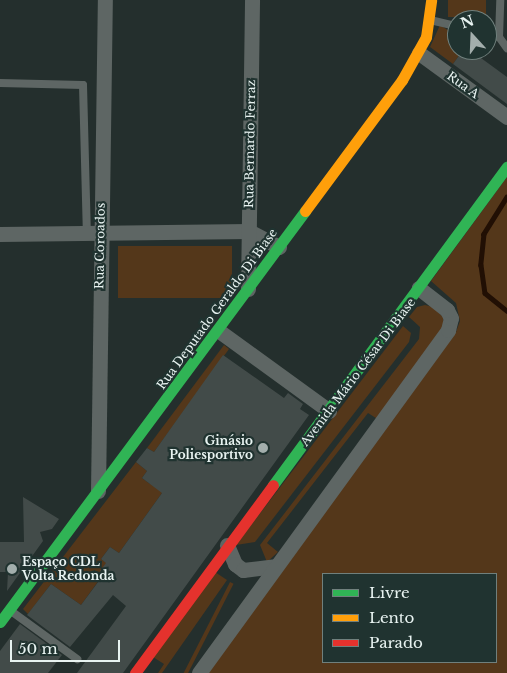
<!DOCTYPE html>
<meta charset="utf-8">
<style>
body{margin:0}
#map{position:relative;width:507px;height:673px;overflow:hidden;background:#242f2d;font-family:"Libre Baskerville",serif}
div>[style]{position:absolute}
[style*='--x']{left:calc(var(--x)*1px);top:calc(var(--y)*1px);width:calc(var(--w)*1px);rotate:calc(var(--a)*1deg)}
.green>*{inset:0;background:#54371a;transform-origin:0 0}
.stream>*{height:4.5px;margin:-2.25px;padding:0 2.25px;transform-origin:2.25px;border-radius:2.25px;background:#210f04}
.building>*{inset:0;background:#424b49}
.lane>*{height:8px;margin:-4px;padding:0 4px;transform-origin:4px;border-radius:4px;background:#5e6664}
.street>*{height:15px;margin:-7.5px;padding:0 7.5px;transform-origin:7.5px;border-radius:7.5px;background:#5e6664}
.fast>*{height:11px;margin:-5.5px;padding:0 5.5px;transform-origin:5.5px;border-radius:5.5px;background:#30b455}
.slow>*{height:11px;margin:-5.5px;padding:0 5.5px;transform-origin:5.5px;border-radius:5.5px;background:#ff9f0a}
.jam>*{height:11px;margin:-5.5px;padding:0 5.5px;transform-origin:5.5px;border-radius:5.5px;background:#e5322d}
.dots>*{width:14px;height:14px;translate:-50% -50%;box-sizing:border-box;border:2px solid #203330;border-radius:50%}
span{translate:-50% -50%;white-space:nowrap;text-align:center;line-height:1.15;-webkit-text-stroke:4.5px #203330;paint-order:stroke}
.street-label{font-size:12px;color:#e8f3f1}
.poi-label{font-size:12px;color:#e8f3f1;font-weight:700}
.right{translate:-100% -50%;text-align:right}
.left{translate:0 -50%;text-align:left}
.legend{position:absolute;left:322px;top:573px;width:175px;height:90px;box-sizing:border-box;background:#203330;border:1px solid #70807d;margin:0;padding:6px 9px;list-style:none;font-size:15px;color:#e8f3f1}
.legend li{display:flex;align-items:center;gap:10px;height:25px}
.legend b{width:25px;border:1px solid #70807d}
.north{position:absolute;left:447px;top:10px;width:50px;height:50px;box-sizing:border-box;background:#203330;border:1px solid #70807d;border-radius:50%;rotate:340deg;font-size:14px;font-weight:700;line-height:20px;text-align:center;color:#e8f3f1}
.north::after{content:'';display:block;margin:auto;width:18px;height:22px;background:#a3aeac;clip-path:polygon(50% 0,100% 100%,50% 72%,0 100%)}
.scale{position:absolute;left:10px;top:640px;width:110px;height:22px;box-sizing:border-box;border:2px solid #e8f3f1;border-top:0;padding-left:6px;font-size:15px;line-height:18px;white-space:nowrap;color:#e8f3f1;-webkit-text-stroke:4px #203330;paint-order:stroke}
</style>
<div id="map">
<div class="green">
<i style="left:448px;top:0;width:38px;height:17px"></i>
<i style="clip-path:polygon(440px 25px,457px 36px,457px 50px,463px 50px,453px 64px,430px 47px)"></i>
<i style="clip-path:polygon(evenodd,507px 177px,507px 673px,207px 673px,456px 332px,460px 321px,456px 303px,431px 281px,507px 177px,323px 574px,496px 574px,496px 662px,323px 662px,323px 574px)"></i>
<i style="left:118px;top:246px;width:114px;height:52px"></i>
<i style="clip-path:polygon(425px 305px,433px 307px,443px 317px,444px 325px,379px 420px,368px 413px,267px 543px,278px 552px,267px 562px,260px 545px,419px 339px,420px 327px,409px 317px,417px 307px)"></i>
<i style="clip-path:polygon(403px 326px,411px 333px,409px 342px,255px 542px,236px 545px)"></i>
<i style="clip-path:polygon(224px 345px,229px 349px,154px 452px,147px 448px)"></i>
<i style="clip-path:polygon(136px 462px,147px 471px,142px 478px,150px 484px,167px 486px,119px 553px,110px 547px,101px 559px,110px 565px,81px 605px,51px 584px,28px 614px,23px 609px)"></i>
<i style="clip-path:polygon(215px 572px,227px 580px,162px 673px,158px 673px,164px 664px,153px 657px)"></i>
<i style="left:230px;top:582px;width:4px;height:111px;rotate:27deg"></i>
</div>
<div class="stream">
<i style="--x:507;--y:197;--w:44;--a:121.9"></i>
<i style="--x:484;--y:234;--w:31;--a:96"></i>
<i style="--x:481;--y:265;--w:28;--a:82"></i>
<i style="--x:485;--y:293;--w:28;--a:39"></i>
</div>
<div class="building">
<i style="clip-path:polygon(463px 50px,470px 50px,507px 77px,507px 104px,453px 64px)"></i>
<i style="clip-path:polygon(223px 355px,284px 398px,288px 393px,303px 404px,300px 409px,309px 415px,123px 673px,77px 673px,126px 606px,113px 595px,70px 647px,27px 615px,51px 584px,81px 605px,104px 574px,100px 571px,106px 563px,101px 559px,110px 547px,119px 553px,162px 493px,142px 478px,147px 471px,136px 462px,147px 448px,154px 452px)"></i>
<i style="clip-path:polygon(23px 497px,59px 519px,52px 529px,40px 532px,43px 541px,7px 591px,8px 572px,0 572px,0 542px,24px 542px)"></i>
<i style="clip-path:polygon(20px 624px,62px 655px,48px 673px,0 673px,0 651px)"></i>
</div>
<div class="lane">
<i style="--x:430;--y:20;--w:28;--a:13"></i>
<i style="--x:487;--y:34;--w:12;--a:14"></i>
<i style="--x:499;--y:37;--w:37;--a:-88"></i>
<i style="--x:499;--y:37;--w:14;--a:54"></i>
<i style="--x:0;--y:83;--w:83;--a:1.4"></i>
<i style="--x:83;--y:85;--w:148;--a:88.5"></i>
<i style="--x:11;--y:611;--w:82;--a:36"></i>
</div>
<div class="street">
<i style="--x:419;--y:53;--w:109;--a:36"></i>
<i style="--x:0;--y:234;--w:249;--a:-0.7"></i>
<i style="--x:249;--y:231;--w:34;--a:28"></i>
<i style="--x:248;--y:289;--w:289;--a:-89.2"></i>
<i style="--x:219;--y:331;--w:136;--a:36"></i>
<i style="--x:98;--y:491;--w:491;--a:-89.2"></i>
<i style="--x:227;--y:545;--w:21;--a:67"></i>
<i style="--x:235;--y:564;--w:10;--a:37"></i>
<i style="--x:243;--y:570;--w:32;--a:-7"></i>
<i style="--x:199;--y:673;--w:424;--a:-54"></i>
<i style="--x:448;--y:330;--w:12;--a:-76"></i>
<i style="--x:451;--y:318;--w:9;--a:-117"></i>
<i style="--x:447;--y:310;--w:36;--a:-142"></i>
</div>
<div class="fast">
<i style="--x:273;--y:485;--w:395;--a:-53.7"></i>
<i style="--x:0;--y:622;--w:512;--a:-53.42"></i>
</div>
<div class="slow">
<i style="--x:305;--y:211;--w:163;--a:-53.5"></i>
<i style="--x:402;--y:80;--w:49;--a:-60.8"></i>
<i style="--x:426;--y:37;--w:37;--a:-82"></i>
</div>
<div class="jam">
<i style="--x:135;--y:673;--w:233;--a:-53.7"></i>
</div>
<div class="dots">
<i style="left:263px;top:448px;background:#a3aeac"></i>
<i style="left:12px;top:569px;background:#a3aeac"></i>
</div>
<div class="street-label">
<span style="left:463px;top:85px;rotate:36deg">Rua A</span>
<span style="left:250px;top:144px;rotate:-89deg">Rua Bernardo Ferraz</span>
<span style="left:100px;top:246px;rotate:-89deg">Rua Coroados</span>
<span style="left:217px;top:309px;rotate:-54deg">Rua Deputado Geraldo Di Biase</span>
<span style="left:358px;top:372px;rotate:-53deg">Avenida Mário César Di Biase</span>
</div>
<div class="poi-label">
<span class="right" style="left:253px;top:448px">Ginásio<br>Poliesportivo</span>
<span class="left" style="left:22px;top:569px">Espaço CDL<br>Volta Redonda</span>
</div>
<ul class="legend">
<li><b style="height:6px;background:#30b455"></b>Livre</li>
<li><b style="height:6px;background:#ff9f0a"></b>Lento</li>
<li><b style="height:6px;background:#e5322d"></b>Parado</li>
</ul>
<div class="north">N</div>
<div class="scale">50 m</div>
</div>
